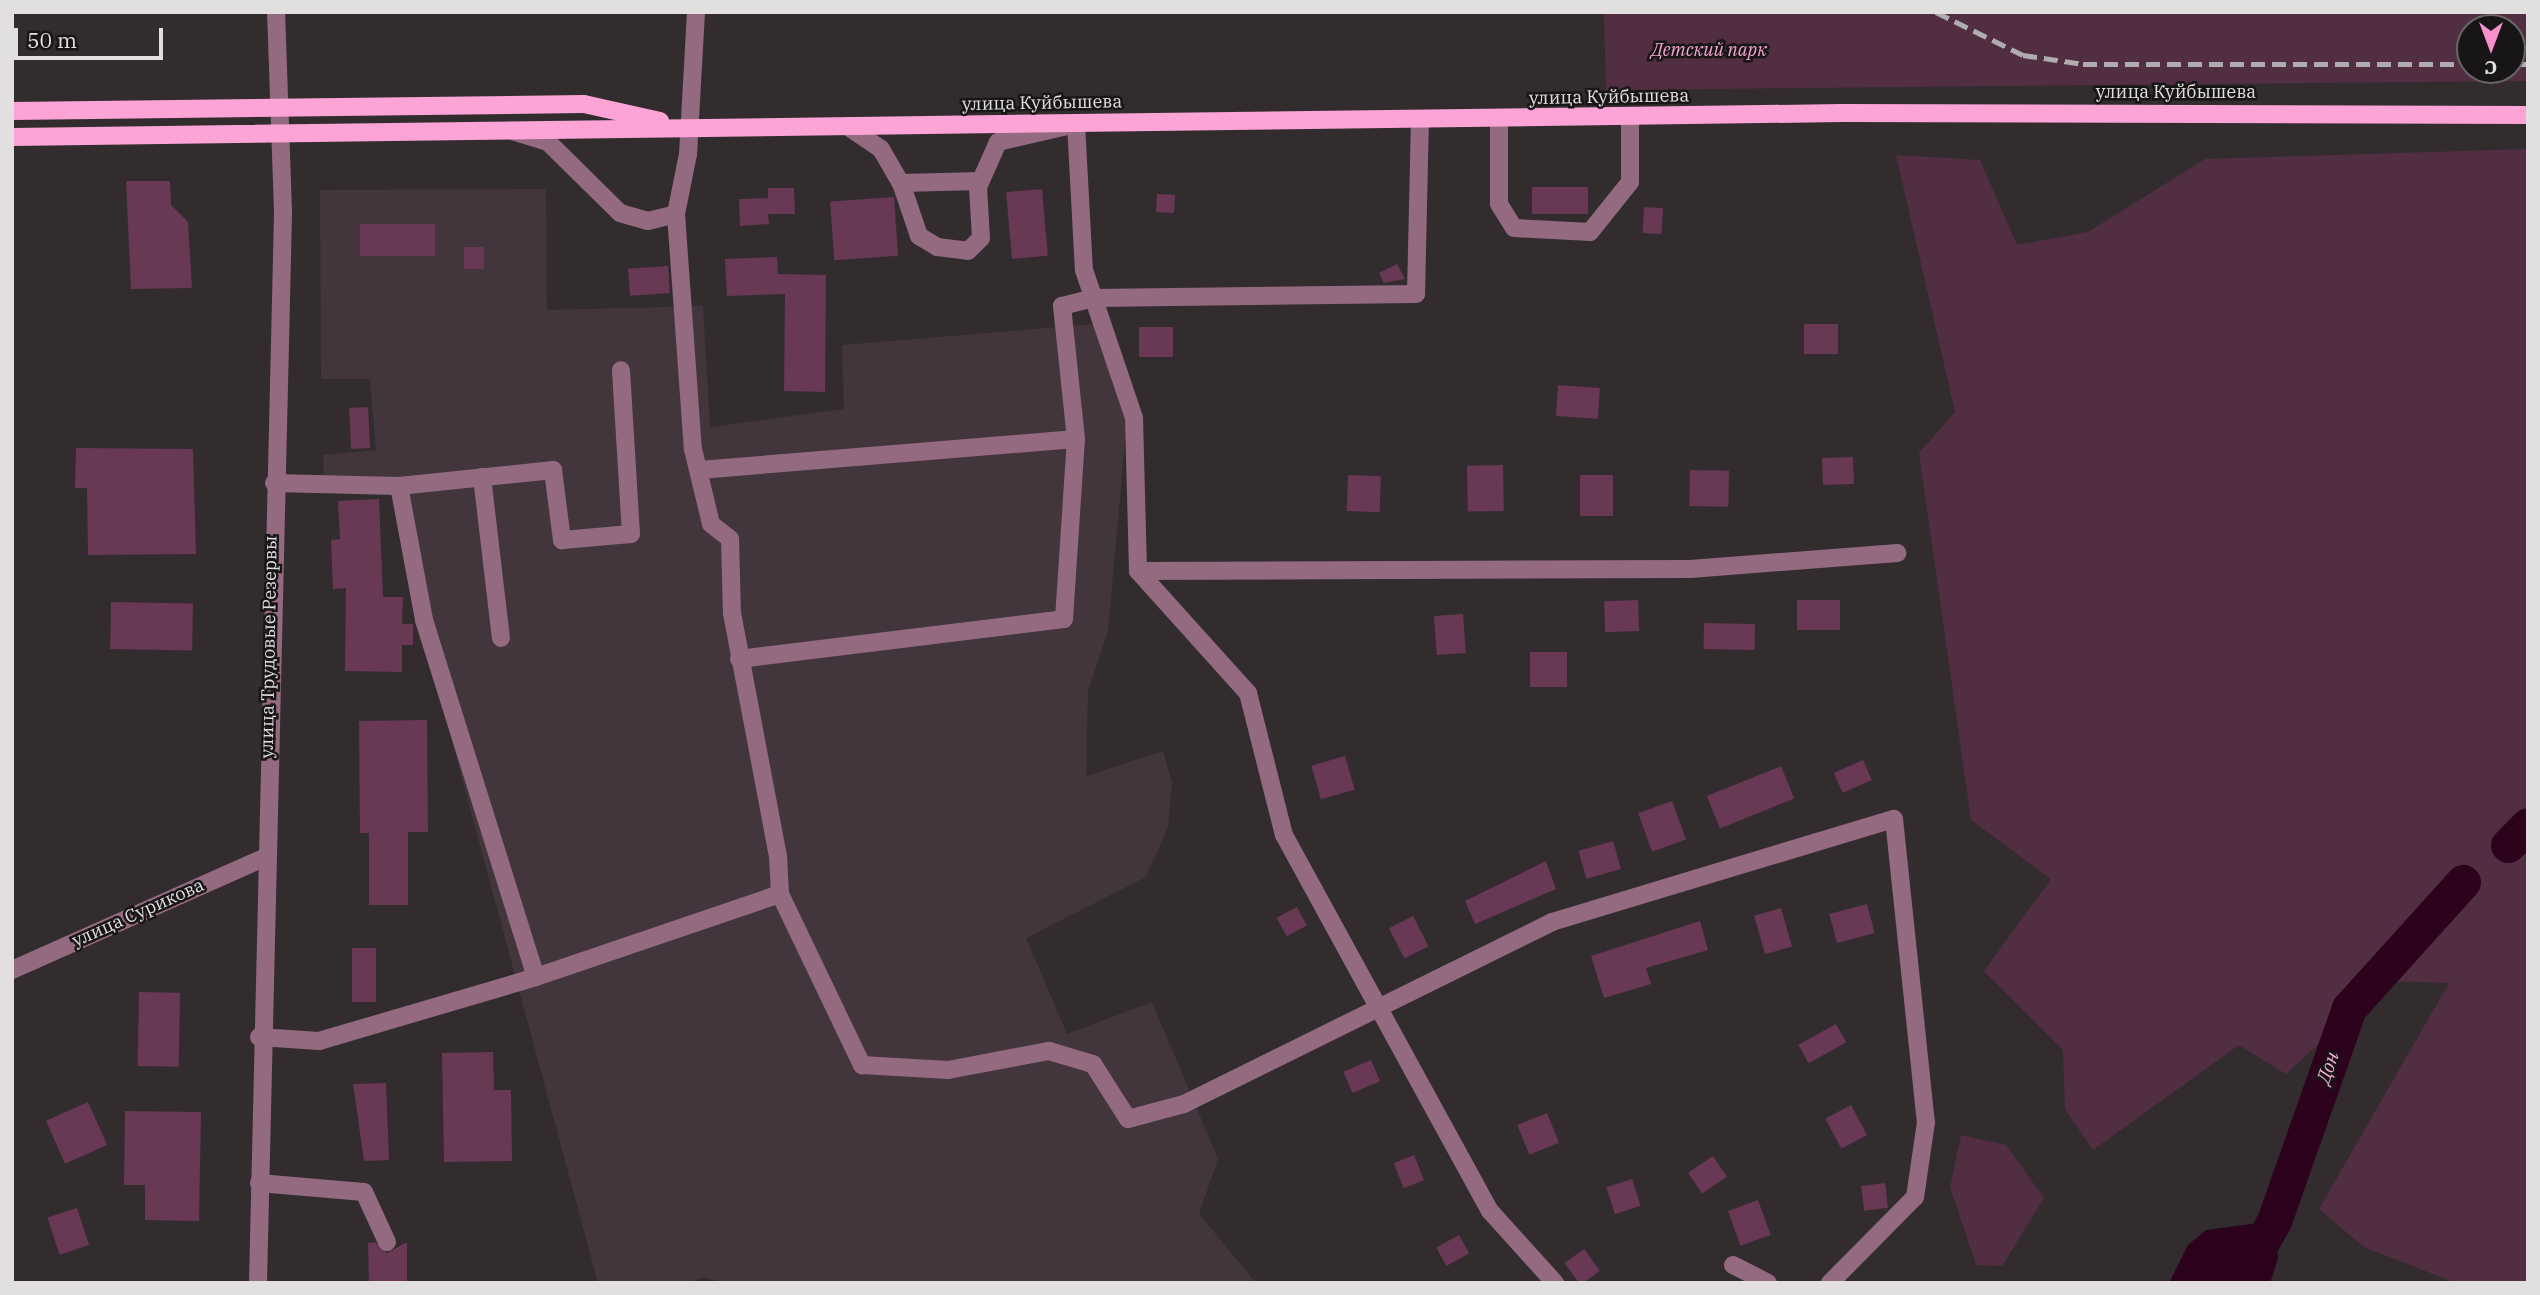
<!DOCTYPE html>
<meta charset="utf-8">
<style>
body{margin:0}
#map{position:relative;width:2540px;height:1295px;overflow:hidden;background:#322c2f;font-family:"IBM Plex Serif",serif}
div>[style]{position:absolute}
[style*='--x']{left:calc(var(--x)*1px);top:calc(var(--y)*1px);width:calc(var(--w)*1px);rotate:calc(var(--a)*1deg)}
.built>*{inset:0;background:#42363c}
.green>*{inset:0;background:#512e42}
.water>*{inset:0;background:#2c021d}
.river>*{height:35px;margin:-17.5px;padding:0 17.5px;transform-origin:17.5px;border-radius:17.5px;background:#2c021d}
.building>*{inset:0;background:#683854;transform-origin:0 0}
.minor>*{height:18px;margin:-9px;padding:0 9px;transform-origin:9px;border-radius:9px;background:#946a81}
.major>*{height:18px;margin:-9px;padding:0 9px;transform-origin:9px;border-radius:9px;background:#fba4d5}
.rail>*{height:5px;margin-top:-2.5px;transform-origin:0;background:repeating-linear-gradient(90deg,#b0acaf 0 14px,transparent 0 21px)}
span{translate:-50% -50%;white-space:nowrap;text-align:center;line-height:1.15;-webkit-text-stroke:5px #181516;paint-order:stroke}
.park-label{font-size:18px;color:#f3a4d0;font-style:italic}
.street-label{font-size:18px;color:#e2dfe1}
.water-label{font-size:19px;color:#feaeda;font-style:italic}
.frame{position:absolute;inset:0;border:14px solid #e2dfe1;pointer-events:none}
.north{position:absolute;left:2456px;top:14px;width:70px;height:70px;box-sizing:border-box;background:#181516;border:2px solid #696667;border-radius:50%;rotate:180deg;font-size:19px;font-weight:700;line-height:28px;text-align:center;color:#e2dfe1}
.north::after{content:'';display:block;margin:auto;width:24px;height:32px;background:#f890cc;clip-path:polygon(50% 0,100% 100%,50% 72%,0 100%)}
.scale{position:absolute;left:14px;top:28px;width:149px;height:32px;box-sizing:border-box;border:4px solid #e2dfe1;border-top:0;padding-left:9px;font-size:21px;line-height:24px;white-space:nowrap;color:#e2dfe1;-webkit-text-stroke:5px #181516;paint-order:stroke}
</style>
<div id="map">
<div class="built">
<i style="clip-path:polygon(546px 189px,547px 310px,703px 306px,710px 427px,844px 409px,842px 345px,1095px 324px,1127px 419px,1108px 631px,1088px 691px,1086px 776px,1163px 751px,1172px 783px,1168px 827px,1146px 877px,1026px 938px,1067px 1034px,1152px 1002px,1218px 1159px,1199px 1214px,1256px 1283px,723px 1283px,704px 1277px,688px 1283px,598px 1283px,423px 634px,400px 480px,324px 477px,323px 455px,376px 450px,370px 379px,321px 379px,320px 190px)"></i>
</div>
<div class="green">
<i style="clip-path:polygon(evenodd,1604px 12px,2528px 12px,2528px 81px,1606px 90px,1604px 12px,2470px 28px,2512px 28px,2512px 70px,2470px 70px,2470px 28px)"></i>
<i style="clip-path:polygon(2528px 149px,2528px 1283px,2456px 1283px,2364px 1247px,2319px 1209px,2449px 983px,2387px 981px,2286px 1074px,2239px 1045px,2093px 1150px,2065px 1109px,2063px 1050px,1984px 971px,2051px 879px,1971px 820px,1919px 453px,1955px 412px,1896px 155px,1980px 160px,2017px 245px,2088px 232px,2205px 159px)"></i>
<i style="clip-path:polygon(1961px 1135px,2006px 1145px,2044px 1198px,2002px 1266px,1976px 1265px,1950px 1187px)"></i>
</div>
<div class="water">
<i style="clip-path:polygon(2274px 1221px,2278px 1259px,2270px 1283px,2169px 1283px,2188px 1245px,2206px 1230px)"></i>
</div>
<div class="river">
<i style="--x:2508;--y:845;--w:28;--a:-45"></i>
<i style="--x:2239;--y:1283;--w:71;--a:-60.6"></i>
<i style="--x:2274;--y:1221;--w:226;--a:-70.6"></i>
<i style="--x:2349;--y:1008;--w:170;--a:-47.9"></i>
</div>
<div class="building">
<i style="clip-path:polygon(126px 181px,170px 181px,171px 205px,188px 222px,192px 288px,131px 289px)"></i>
<i style="left:1532px;top:187px;width:56px;height:27px"></i>
<i style="clip-path:polygon(768px 188px,794px 188px,795px 214px,768px 214px,769px 224px,740px 226px,739px 199px,768px 198px)"></i>
<i style="left:1042px;top:189px;width:67px;height:36px;rotate:85deg"></i>
<i style="left:1157px;top:194px;width:18px;height:18px;rotate:3deg"></i>
<i style="left:894px;top:197px;width:59px;height:64px;rotate:86deg"></i>
<i style="left:1644px;top:207px;width:19px;height:26px;rotate:3deg"></i>
<i style="left:360px;top:224px;width:75px;height:32px"></i>
<i style="left:464px;top:247px;width:20px;height:22px"></i>
<i style="clip-path:polygon(777px 257px,778px 274px,826px 275px,825px 392px,784px 391px,785px 294px,727px 296px,725px 259px)"></i>
<i style="clip-path:polygon(1397px 264px,1405px 279px,1384px 283px,1379px 273px)"></i>
<i style="left:668px;top:266px;width:27px;height:40px;rotate:86deg"></i>
<i style="left:1804px;top:324px;width:34px;height:30px"></i>
<i style="left:1139px;top:327px;width:34px;height:30px"></i>
<i style="left:1558px;top:385px;width:42px;height:31px;rotate:4deg"></i>
<i style="left:368px;top:407px;width:41px;height:19px;rotate:87deg"></i>
<i style="clip-path:polygon(76px 448px,193px 449px,196px 554px,88px 555px,87px 488px,75px 488px)"></i>
<i style="left:1853px;top:457px;width:27px;height:31px;rotate:88deg"></i>
<i style="left:1503px;top:465px;width:46px;height:36px;rotate:89deg"></i>
<i style="left:1690px;top:470px;width:39px;height:36px;rotate:1deg"></i>
<i style="left:1348px;top:475px;width:33px;height:36px;rotate:2deg"></i>
<i style="left:1580px;top:475px;width:33px;height:41px"></i>
<i style="clip-path:polygon(379px 499px,383px 597px,403px 597px,402px 624px,413px 624px,413px 645px,402px 645px,402px 672px,345px 671px,346px 588px,333px 589px,331px 540px,340px 539px,338px 501px)"></i>
<i style="left:1638px;top:600px;width:31px;height:34px;rotate:88deg"></i>
<i style="left:1797px;top:600px;width:43px;height:30px"></i>
<i style="left:111px;top:602px;width:82px;height:47px;rotate:1deg"></i>
<i style="left:1463px;top:614px;width:39px;height:29px;rotate:86deg"></i>
<i style="left:1704px;top:623px;width:51px;height:26px;rotate:1deg"></i>
<i style="left:1530px;top:652px;width:37px;height:35px"></i>
<i style="clip-path:polygon(427px 720px,428px 832px,408px 832px,408px 905px,369px 905px,369px 833px,360px 833px,359px 721px)"></i>
<i style="left:1345px;top:756px;width:35px;height:35px;rotate:74deg"></i>
<i style="left:1863px;top:760px;width:22px;height:32px;rotate:66deg"></i>
<i style="left:1781px;top:766px;width:35px;height:80px;rotate:68deg"></i>
<i style="left:1672px;top:801px;width:41px;height:36px;rotate:70deg"></i>
<i style="left:1613px;top:841px;width:29px;height:36px;rotate:74deg"></i>
<i style="clip-path:polygon(1546px 861px,1556px 889px,1475px 924px,1465px 901px)"></i>
<i style="left:1867px;top:904px;width:30px;height:39px;rotate:75deg"></i>
<i style="left:1297px;top:907px;width:21px;height:23px;rotate:62deg"></i>
<i style="left:1781px;top:908px;width:40px;height:28px;rotate:74deg"></i>
<i style="left:1413px;top:916px;width:34px;height:27px;rotate:63deg"></i>
<i style="clip-path:polygon(1700px 921px,1708px 950px,1646px 968px,1651px 984px,1604px 998px,1591px 956px)"></i>
<i style="left:376px;top:948px;width:54px;height:24px;rotate:90deg"></i>
<i style="left:139px;top:992px;width:41px;height:74px;rotate:1deg"></i>
<i style="left:1836px;top:1024px;width:21px;height:43px;rotate:61deg"></i>
<i style="clip-path:polygon(493px 1052px,494px 1090px,511px 1090px,512px 1161px,444px 1162px,442px 1053px)"></i>
<i style="left:1371px;top:1060px;width:23px;height:30px;rotate:67deg"></i>
<i style="clip-path:polygon(386px 1083px,389px 1160px,364px 1161px,353px 1084px)"></i>
<i style="left:88px;top:1102px;width:47px;height:46px;rotate:66deg"></i>
<i style="left:1851px;top:1105px;width:34px;height:29px;rotate:62deg"></i>
<i style="clip-path:polygon(125px 1111px,201px 1112px,199px 1221px,145px 1220px,145px 1185px,124px 1185px)"></i>
<i style="left:1547px;top:1113px;width:32px;height:32px;rotate:68deg"></i>
<i style="left:1414px;top:1155px;width:27px;height:22px;rotate:68deg"></i>
<i style="left:1713px;top:1156px;width:25px;height:30px;rotate:56deg"></i>
<i style="left:1632px;top:1179px;width:28px;height:27px;rotate:72deg"></i>
<i style="left:1885px;top:1183px;width:25px;height:24px;rotate:83deg"></i>
<i style="left:1758px;top:1200px;width:37px;height:32px;rotate:70deg"></i>
<i style="left:77px;top:1208px;width:39px;height:31px;rotate:72deg"></i>
<i style="left:1459px;top:1235px;width:21px;height:26px;rotate:61deg"></i>
<i style="clip-path:polygon(375px 1242px,387px 1253px,407px 1242px,407px 1283px,369px 1283px,368px 1243px)"></i>
<i style="left:1584px;top:1249px;width:27px;height:24px;rotate:54deg"></i>
</div>
<div class="minor">
<i style="--x:696;--y:12;--w:142;--a:93.2"></i>
<i style="--x:688;--y:154;--w:61;--a:101.3"></i>
<i style="--x:676;--y:214;--w:236;--a:85.9"></i>
<i style="--x:693;--y:449;--w:77;--a:76.5"></i>
<i style="--x:711;--y:524;--w:24;--a:38"></i>
<i style="--x:730;--y:539;--w:74;--a:88.5"></i>
<i style="--x:732;--y:613;--w:247;--a:79.3"></i>
<i style="--x:778;--y:856;--w:38;--a:87"></i>
<i style="--x:1499;--y:120;--w:84;--a:90"></i>
<i style="--x:1499;--y:204;--w:28;--a:58"></i>
<i style="--x:1514;--y:228;--w:76;--a:3"></i>
<i style="--x:1590;--y:232;--w:64;--a:-51.3"></i>
<i style="--x:1630;--y:182;--w:63;--a:-90"></i>
<i style="--x:847;--y:126;--w:41;--a:34.1"></i>
<i style="--x:881;--y:149;--w:39;--a:60"></i>
<i style="--x:901;--y:183;--w:56;--a:71.2"></i>
<i style="--x:919;--y:236;--w:21;--a:31"></i>
<i style="--x:937;--y:247;--w:31;--a:7"></i>
<i style="--x:968;--y:251;--w:18;--a:-45"></i>
<i style="--x:981;--y:238;--w:51;--a:-93.4"></i>
<i style="--x:978;--y:187;--w:49;--a:-66"></i>
<i style="--x:998;--y:142;--w:80;--a:-13"></i>
<i style="--x:1076;--y:124;--w:146;--a:86.9"></i>
<i style="--x:1084;--y:270;--w:156;--a:71.3"></i>
<i style="--x:1134;--y:418;--w:153;--a:88.5"></i>
<i style="--x:1138;--y:571;--w:164;--a:48"></i>
<i style="--x:1248;--y:693;--w:146;--a:75.8"></i>
<i style="--x:1284;--y:835;--w:429;--a:61.3"></i>
<i style="--x:1490;--y:1211;--w:97;--a:47.9"></i>
<i style="--x:515;--y:132;--w:34;--a:17"></i>
<i style="--x:548;--y:142;--w:101;--a:44.6"></i>
<i style="--x:620;--y:213;--w:29;--a:16"></i>
<i style="--x:648;--y:221;--w:29;--a:-14"></i>
<i style="--x:901;--y:183;--w:79;--a:-1.5"></i>
<i style="--x:699;--y:470;--w:378;--a:-4.7"></i>
<i style="--x:1076;--y:439;--w:134;--a:-96"></i>
<i style="--x:1062;--y:306;--w:33;--a:-14"></i>
<i style="--x:1094;--y:298;--w:322;--a:-0.7"></i>
<i style="--x:1416;--y:294;--w:174;--a:-88.7"></i>
<i style="--x:482;--y:477;--w:162;--a:83.3"></i>
<i style="--x:274;--y:483;--w:125;--a:1.4"></i>
<i style="--x:399;--y:486;--w:136;--a:79.4"></i>
<i style="--x:424;--y:620;--w:374;--a:72.6"></i>
<i style="--x:399;--y:486;--w:155;--a:-5.9"></i>
<i style="--x:553;--y:470;--w:71;--a:82.7"></i>
<i style="--x:562;--y:540;--w:69;--a:-5"></i>
<i style="--x:631;--y:534;--w:164;--a:-93.5"></i>
<i style="--x:1138;--y:571;--w:552;--a:-0.21"></i>
<i style="--x:1690;--y:569;--w:208;--a:-4.4"></i>
<i style="--x:739;--y:659;--w:327;--a:-7"></i>
<i style="--x:1064;--y:619;--w:180;--a:-86.2"></i>
<i style="--x:12;--y:970;--w:276;--a:-24"></i>
<i style="--x:259;--y:1037;--w:60;--a:3.8"></i>
<i style="--x:319;--y:1041;--w:226;--a:-16.4"></i>
<i style="--x:536;--y:977;--w:258;--a:-18.8"></i>
<i style="--x:780;--y:894;--w:190;--a:64.4"></i>
<i style="--x:862;--y:1065;--w:86;--a:3.3"></i>
<i style="--x:948;--y:1070;--w:103;--a:-10.7"></i>
<i style="--x:1049;--y:1051;--w:46;--a:16.5"></i>
<i style="--x:1093;--y:1064;--w:65;--a:57.5"></i>
<i style="--x:1128;--y:1119;--w:58;--a:-15"></i>
<i style="--x:1184;--y:1104;--w:411;--a:-26.3"></i>
<i style="--x:1552;--y:922;--w:357;--a:-16.8"></i>
<i style="--x:1894;--y:819;--w:305;--a:84"></i>
<i style="--x:1926;--y:1122;--w:76;--a:98.3"></i>
<i style="--x:1915;--y:1197;--w:121;--a:134.7"></i>
<i style="--x:259;--y:1183;--w:105;--a:4.9"></i>
<i style="--x:364;--y:1192;--w:55;--a:65.3"></i>
<i style="--x:1733;--y:1265;--w:39;--a:27"></i>
<i style="--x:258;--y:1283;--w:1072;--a:-88.66"></i>
<i style="--x:283;--y:211;--w:199;--a:-92"></i>
</div>
<div class="major">
<i style="--x:12;--y:111;--w:572;--a:-0.7"></i>
<i style="--x:584;--y:104;--w:78;--a:12.6"></i>
<i style="--x:12;--y:137;--w:1830;--a:-0.75"></i>
<i style="--x:1842;--y:113;--w:686;--a:0.17"></i>
</div>
<div class="rail">
<i style="--x:1936;--y:12;--w:97;--a:26.3"></i>
<i style="--x:2023;--y:55;--w:61;--a:8.5"></i>
<i style="--x:2083;--y:64;--w:387;--a:0"></i>
<i style="--x:2512;--y:64;--w:16;--a:0"></i>
</div>
<div class="park-label">
<span style="left:1709px;top:50px">Детский парк</span>
</div>
<div class="street-label">
<span style="left:2176px;top:92px">улица Куйбышева</span>
<span style="left:1609px;top:97px;rotate:-1deg">улица Куйбышева</span>
<span style="left:1042px;top:103px;rotate:-1deg">улица Куйбышева</span>
<span style="left:269px;top:647px;rotate:-89deg">улица Трудовые Резервы</span>
<span style="left:138px;top:913px;rotate:-24deg">улица Сурикова</span>
</div>
<div class="water-label">
<span style="left:2328px;top:1068px;rotate:-71deg">Дон</span>
</div>
<div class="frame"></div>
<div class="north">С</div>
<div class="scale">50 m</div>
</div>
